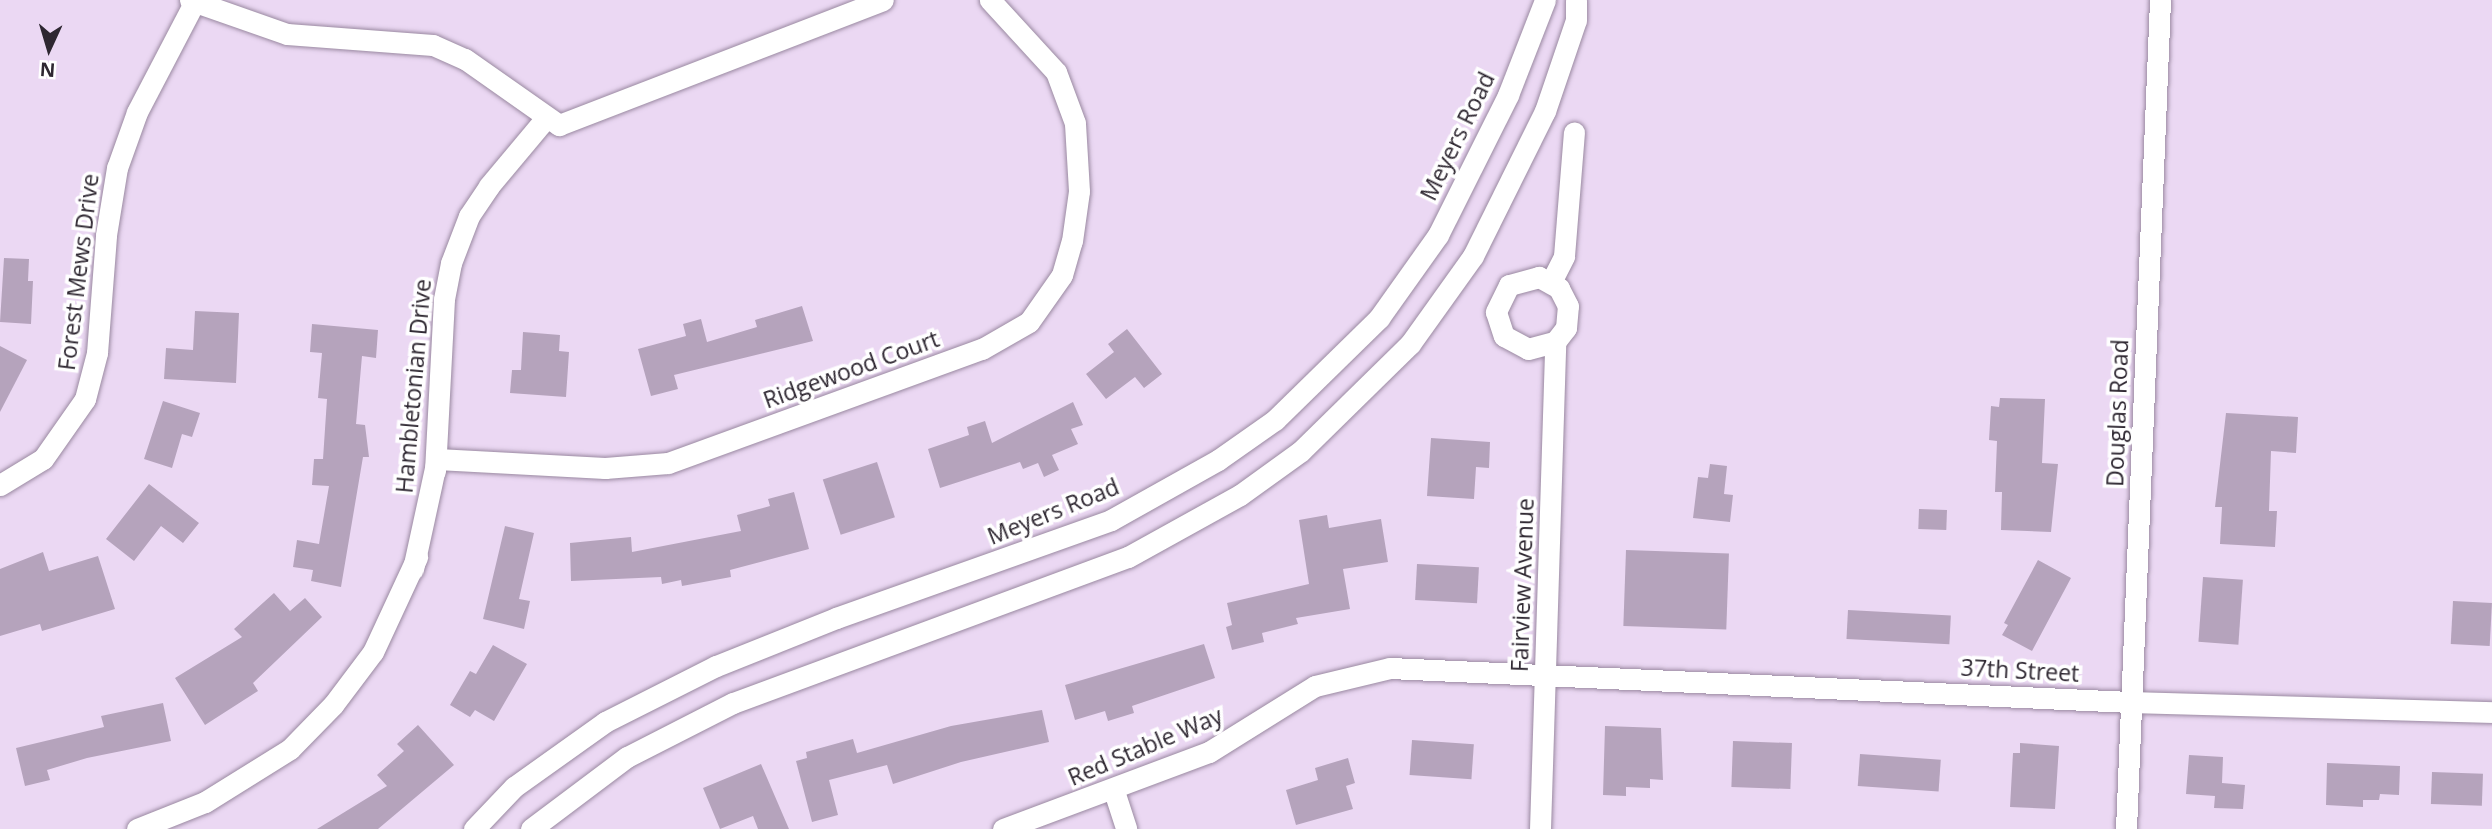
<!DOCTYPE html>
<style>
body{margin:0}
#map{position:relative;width:2492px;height:829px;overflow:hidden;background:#ebd8f3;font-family:"Open Sans",sans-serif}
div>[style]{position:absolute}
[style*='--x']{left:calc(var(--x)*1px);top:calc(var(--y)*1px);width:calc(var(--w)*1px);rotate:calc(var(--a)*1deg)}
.building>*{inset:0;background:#b5a3bc;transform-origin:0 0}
.roads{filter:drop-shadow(0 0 2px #9a89a1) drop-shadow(0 0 2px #9a89a1)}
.minor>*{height:21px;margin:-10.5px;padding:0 10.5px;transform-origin:10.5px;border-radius:10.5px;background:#fff}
span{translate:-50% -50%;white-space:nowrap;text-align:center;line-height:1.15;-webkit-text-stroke:7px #fff;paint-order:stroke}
.street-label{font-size:23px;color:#2e2731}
.north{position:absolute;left:14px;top:14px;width:70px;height:70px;-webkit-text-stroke:5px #fff;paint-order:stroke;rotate:184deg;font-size:19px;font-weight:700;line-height:28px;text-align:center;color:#2e2731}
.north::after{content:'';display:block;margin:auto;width:24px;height:32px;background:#2e2731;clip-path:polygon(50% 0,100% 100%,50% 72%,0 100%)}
</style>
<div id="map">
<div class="building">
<i style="clip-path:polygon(4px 258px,29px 259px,28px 281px,33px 281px,31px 324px,0 322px)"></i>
<i style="clip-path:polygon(802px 306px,813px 341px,674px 375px,678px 389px,651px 396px,638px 349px,686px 336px,683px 324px,701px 319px,707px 342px,757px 327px,755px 320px)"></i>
<i style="clip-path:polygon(195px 311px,239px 313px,236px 383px,164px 379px,166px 348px,193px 350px)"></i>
<i style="clip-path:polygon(312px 324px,378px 330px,376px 358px,362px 356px,356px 424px,365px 425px,369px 457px,363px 457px,341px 587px,311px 581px,313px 570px,293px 567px,297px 540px,319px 544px,329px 486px,312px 485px,314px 459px,323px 459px,327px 399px,318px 398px,322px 353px,310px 352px)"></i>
<i style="clip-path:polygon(1127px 329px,1162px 374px,1144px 388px,1135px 377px,1106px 399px,1086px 374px,1114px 352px,1108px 344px)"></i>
<i style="clip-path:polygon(523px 332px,560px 335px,559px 351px,569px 352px,566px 397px,510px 393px,512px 370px,521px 370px)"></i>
<i style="clip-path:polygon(0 346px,27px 360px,0 412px)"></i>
<i style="clip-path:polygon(2000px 398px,2045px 399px,2042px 463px,2058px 464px,2051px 532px,2001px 530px,2002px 492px,1995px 492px,1997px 441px,1989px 440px,1991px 406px,1999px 407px)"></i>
<i style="clip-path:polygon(163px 401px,200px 413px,192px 437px,182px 434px,172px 468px,144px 459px)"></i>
<i style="clip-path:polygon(1073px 402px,1083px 425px,1071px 429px,1078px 444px,1052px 455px,1059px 470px,1044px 477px,1038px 463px,1023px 469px,1020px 462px,940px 488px,928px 449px,969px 435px,967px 427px,985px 421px,992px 443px)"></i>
<i style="clip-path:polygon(2226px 413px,2298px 417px,2296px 453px,2271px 451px,2269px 511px,2277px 511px,2275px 547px,2220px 544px,2222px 507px,2215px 507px)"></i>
<i style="clip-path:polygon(1431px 438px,1490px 442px,1489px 468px,1476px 467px,1474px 499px,1427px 496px)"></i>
<i style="left:877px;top:462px;width:58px;height:57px;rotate:72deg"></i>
<i style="clip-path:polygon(1710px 464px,1727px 466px,1724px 494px,1733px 495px,1730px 522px,1693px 518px,1698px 477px,1708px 478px)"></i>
<i style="clip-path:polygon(149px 484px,199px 523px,183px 543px,161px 526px,134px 561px,106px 539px)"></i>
<i style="clip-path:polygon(794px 492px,809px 549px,730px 570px,731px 577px,682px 586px,681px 580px,662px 584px,661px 577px,571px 581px,570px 543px,631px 537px,632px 552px,741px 531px,737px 515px,770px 506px,768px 499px)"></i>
<i style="left:1919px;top:509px;width:28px;height:20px;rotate:2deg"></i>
<i style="clip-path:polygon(1327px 515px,1329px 528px,1381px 519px,1388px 562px,1343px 569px,1350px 609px,1296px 618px,1298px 624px,1262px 633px,1264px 642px,1232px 650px,1226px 627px,1232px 625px,1227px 603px,1309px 584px,1299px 520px)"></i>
<i style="clip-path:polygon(505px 526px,534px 533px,519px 599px,530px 601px,524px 629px,483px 619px)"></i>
<i style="left:1626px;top:550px;width:103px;height:76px;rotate:2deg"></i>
<i style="clip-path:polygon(43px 552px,49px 571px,98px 556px,115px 609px,42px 631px,40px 624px,0 636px,0 569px)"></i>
<i style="clip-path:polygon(2038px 560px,2071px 578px,2032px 651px,2002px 635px,2008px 625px,2004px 623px)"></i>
<i style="left:1417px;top:564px;width:62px;height:36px;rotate:3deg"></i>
<i style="left:2203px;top:577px;width:40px;height:65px;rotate:4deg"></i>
<i style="clip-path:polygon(274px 593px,290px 611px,305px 598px,322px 617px,253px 683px,258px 691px,205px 725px,175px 678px,242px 637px,234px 629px)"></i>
<i style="left:2453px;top:601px;width:39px;height:43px;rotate:3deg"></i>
<i style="left:1848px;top:610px;width:103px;height:29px;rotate:3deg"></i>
<i style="clip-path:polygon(1204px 644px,1215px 678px,1132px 706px,1134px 713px,1108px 721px,1105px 711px,1075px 720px,1065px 685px)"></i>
<i style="clip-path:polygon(493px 645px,527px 664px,494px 721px,475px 710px,470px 717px,450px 705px,470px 671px,476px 674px)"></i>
<i style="clip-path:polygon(163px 703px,171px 741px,87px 758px,47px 770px,50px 780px,25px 786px,16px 748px,104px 727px,101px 716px)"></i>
<i style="clip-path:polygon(1042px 710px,1049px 742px,961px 762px,893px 784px,887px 765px,829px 780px,838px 815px,812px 822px,796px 761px,807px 758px,806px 752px,853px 739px,857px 753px,951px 726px)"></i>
<i style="clip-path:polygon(418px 725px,454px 765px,378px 829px,317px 829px,387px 786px,377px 775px,404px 751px,397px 744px)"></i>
<i style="clip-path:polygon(1605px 726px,1661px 728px,1663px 780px,1650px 779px,1650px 788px,1626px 787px,1626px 796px,1603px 795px)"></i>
<i style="left:1412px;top:740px;width:62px;height:35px;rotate:4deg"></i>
<i style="left:1733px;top:741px;width:59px;height:46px;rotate:2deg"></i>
<i style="clip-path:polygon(2020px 743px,2059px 746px,2055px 809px,2010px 807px,2013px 753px,2020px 753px)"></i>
<i style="left:1860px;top:754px;width:81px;height:32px;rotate:4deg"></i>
<i style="clip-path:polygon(2189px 755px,2223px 757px,2222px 783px,2245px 785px,2243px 809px,2214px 808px,2215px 796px,2186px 794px)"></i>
<i style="clip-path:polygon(1348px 758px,1355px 783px,1346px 786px,1353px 809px,1296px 825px,1286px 790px,1318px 780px,1315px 768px)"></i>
<i style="clip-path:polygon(2327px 763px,2400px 766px,2399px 795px,2380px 794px,2379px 800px,2363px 800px,2363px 807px,2326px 805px)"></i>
<i style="clip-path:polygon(761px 764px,789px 829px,758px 829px,753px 816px,720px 829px,703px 788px)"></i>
<i style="left:2432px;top:772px;width:51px;height:32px;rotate:2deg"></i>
</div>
<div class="roads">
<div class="minor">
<i style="--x:190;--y:0;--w:103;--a:19.3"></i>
<i style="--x:287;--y:34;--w:146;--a:4.3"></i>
<i style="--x:433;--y:45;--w:35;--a:24"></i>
<i style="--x:465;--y:59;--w:115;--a:35.1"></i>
<i style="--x:559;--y:125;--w:347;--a:-21.1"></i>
<i style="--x:1551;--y:282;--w:29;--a:-63"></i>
<i style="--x:1564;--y:256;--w:124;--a:-85.4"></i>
<i style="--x:435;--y:471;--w:172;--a:-87"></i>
<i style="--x:444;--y:299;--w:37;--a:-79"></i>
<i style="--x:451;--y:263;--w:50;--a:-69"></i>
<i style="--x:469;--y:216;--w:36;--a:-56"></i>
<i style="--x:489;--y:186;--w:87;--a:-50.1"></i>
<i style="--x:0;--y:485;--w:50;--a:-31.2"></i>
<i style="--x:43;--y:459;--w:73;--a:-55"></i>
<i style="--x:85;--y:399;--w:48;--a:-75.4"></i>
<i style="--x:97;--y:353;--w:118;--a:-85.6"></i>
<i style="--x:106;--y:235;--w:68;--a:-80.7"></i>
<i style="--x:117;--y:168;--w:59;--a:-70.3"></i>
<i style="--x:137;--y:112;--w:123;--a:-62.4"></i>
<i style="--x:413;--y:569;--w:113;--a:-77.7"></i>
<i style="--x:437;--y:459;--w:168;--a:3.1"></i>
<i style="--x:605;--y:468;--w:63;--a:-4.5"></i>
<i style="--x:668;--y:463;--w:334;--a:-20"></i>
<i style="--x:982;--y:349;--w:54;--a:-29.9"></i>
<i style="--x:1029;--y:322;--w:57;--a:-54.9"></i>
<i style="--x:1062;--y:275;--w:35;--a:-74"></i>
<i style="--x:1072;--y:241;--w:50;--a:-82"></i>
<i style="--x:1079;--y:191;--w:68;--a:-93.4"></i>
<i style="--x:1075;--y:123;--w:54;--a:-110.4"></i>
<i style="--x:1056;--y:72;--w:98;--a:-132.5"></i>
<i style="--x:1114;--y:791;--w:40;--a:72"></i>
<i style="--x:137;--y:829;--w:73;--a:-21.7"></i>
<i style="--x:205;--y:802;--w:100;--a:-31.9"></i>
<i style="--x:290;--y:749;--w:62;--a:-45.7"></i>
<i style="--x:333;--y:705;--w:66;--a:-53"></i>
<i style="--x:373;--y:652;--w:105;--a:-65.1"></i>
<i style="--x:474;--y:829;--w:58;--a:-46.4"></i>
<i style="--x:514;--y:787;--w:112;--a:-35.5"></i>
<i style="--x:605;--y:722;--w:124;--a:-26.8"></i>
<i style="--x:716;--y:666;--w:129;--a:-21.8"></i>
<i style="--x:836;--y:618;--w:292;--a:-19.6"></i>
<i style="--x:1111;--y:520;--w:123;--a:-29.3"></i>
<i style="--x:1218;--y:460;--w:70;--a:-35.1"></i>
<i style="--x:1275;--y:420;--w:146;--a:-44.4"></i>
<i style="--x:1379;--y:318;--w:102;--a:-54.6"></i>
<i style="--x:1438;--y:235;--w:157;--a:-63.4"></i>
<i style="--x:1508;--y:95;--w:102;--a:-68.7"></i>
<i style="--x:531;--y:829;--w:120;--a:-36.9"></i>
<i style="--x:627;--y:757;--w:119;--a:-27"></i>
<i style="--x:733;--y:703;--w:421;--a:-20.3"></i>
<i style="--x:1128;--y:557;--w:128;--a:-29"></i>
<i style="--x:1240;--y:495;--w:75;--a:-35.8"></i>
<i style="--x:1301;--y:451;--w:153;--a:-44.5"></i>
<i style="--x:1410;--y:344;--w:108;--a:-54.4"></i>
<i style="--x:1473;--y:256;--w:162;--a:-63.6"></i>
<i style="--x:1545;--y:111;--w:96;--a:-71.2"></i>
<i style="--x:1576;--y:20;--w:20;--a:-90"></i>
<i style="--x:1003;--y:829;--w:220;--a:-20.5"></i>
<i style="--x:1209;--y:752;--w:125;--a:-31.9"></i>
<i style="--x:1315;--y:686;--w:77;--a:-13.5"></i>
<i style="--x:1390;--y:668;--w:742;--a:2.63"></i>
<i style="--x:2131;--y:702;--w:361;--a:1.6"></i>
<i style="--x:1540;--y:829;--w:487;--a:-88.2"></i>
<i style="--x:1555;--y:342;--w:18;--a:-52"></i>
<i style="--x:1566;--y:328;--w:22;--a:-85"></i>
<i style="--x:1568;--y:306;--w:20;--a:-117"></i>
<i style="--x:1559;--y:288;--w:23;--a:-151"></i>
<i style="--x:1539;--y:277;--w:31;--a:165"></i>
<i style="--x:1509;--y:285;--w:30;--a:116"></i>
<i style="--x:1496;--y:312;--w:25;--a:72"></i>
<i style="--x:1504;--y:336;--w:27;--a:28"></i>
<i style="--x:1528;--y:349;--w:28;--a:-15"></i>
<i style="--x:2126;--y:829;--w:830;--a:-87.65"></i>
</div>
</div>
<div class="street-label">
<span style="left:1457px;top:136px;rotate:-64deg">Meyers Road</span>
<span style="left:78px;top:272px;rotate:-83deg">Forest Mews Drive</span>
<span style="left:851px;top:369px;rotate:-20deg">Ridgewood Court</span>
<span style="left:413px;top:386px;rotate:-85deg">Hambletonian Drive</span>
<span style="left:2117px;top:413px;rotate:-88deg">Douglas Road</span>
<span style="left:1053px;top:511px;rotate:-22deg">Meyers Road</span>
<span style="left:1522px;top:585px;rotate:-88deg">Fairview Avenue</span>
<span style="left:2020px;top:670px;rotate:3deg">37th Street</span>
<span style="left:1145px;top:746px;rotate:-23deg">Red Stable Way</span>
</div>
<div class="north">N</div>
</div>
